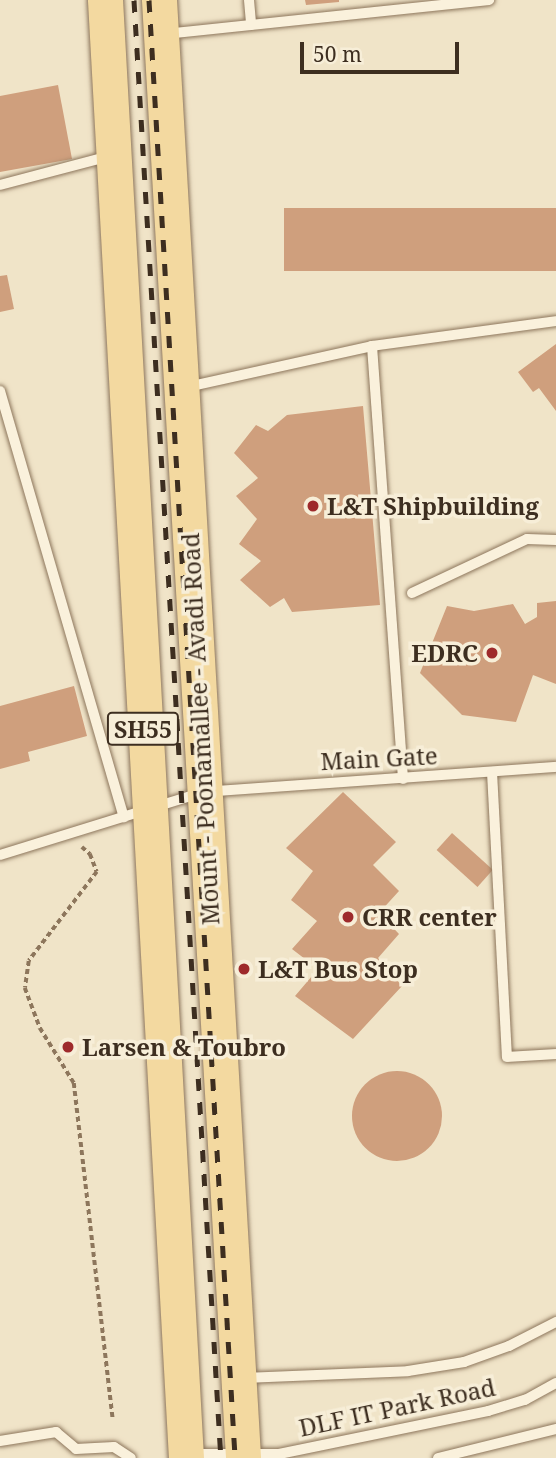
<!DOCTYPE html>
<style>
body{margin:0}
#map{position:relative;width:556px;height:1458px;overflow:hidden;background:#f0e4c8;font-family:"Noto Serif",serif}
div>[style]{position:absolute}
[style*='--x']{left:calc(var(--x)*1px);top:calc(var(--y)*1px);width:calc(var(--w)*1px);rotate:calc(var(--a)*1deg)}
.building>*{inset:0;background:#cf9f7d;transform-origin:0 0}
.round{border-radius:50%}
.path>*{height:3.5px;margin-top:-1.75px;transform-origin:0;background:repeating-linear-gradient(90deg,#8d765c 0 5px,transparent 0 8.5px)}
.roads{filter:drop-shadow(0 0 2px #8d765c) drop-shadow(0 0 2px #8d765c)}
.service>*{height:10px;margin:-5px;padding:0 5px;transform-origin:5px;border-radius:5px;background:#faf1dc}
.primary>*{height:35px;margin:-17.5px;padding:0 17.5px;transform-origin:17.5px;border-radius:17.5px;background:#f3d9a0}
.rail>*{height:5px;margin-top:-2.5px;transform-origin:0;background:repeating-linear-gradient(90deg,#3d2e20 0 12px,transparent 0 24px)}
.dots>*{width:19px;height:19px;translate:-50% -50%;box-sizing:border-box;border:4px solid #f7eed8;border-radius:50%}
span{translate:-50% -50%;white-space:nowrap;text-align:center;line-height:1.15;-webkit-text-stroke:7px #f7eed8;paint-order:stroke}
.shield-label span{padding:2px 5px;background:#f7eed8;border:2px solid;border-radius:5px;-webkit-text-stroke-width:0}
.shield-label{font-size:23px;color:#3d2e20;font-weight:700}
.poi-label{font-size:24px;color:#3d2e20;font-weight:700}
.left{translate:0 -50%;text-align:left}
.right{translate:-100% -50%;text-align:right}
.street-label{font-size:24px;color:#3d2e20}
.scale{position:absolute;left:300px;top:42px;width:159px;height:32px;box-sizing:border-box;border:4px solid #3d2e20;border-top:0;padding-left:9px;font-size:21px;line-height:24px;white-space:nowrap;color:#3d2e20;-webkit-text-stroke:5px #f7eed8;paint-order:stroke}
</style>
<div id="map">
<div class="building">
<i style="clip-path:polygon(305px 0,339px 0,339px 2px,306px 5px)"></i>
<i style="clip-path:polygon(58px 85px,72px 159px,0 172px,0 96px)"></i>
<i style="left:556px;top:208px;width:63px;height:272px;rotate:90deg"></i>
<i style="clip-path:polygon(7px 275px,14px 309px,0 312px,0 276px)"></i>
<i style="clip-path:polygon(556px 344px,556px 411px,539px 388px,533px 392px,518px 372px)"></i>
<i style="clip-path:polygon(363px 406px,380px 605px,292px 612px,284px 598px,270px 607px,240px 580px,261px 561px,239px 544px,257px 519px,236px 496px,258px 478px,234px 453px,256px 425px,268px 431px,287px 415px)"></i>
<i style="clip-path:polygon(556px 601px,556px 684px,533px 675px,516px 722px,462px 715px,420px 673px,447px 606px,474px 611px,513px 604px,525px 624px,537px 617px,537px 603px)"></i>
<i style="clip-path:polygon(74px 686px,87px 736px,28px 752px,30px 761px,0 769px,0 706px)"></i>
<i style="clip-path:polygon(343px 792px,396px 842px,373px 865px,399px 891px,379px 913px,399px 934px,378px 958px,402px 986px,353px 1039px,295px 996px,318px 969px,292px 949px,317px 921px,291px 900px,313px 871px,286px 848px)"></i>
<i style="left:452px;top:833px;width:55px;height:23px;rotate:42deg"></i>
<i class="round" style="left:352px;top:1071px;width:90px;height:90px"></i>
</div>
<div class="path">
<i style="--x:82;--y:847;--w:11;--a:41"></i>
<i style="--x:90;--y:854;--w:19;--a:69"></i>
<i style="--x:97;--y:872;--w:112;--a:127.4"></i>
<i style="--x:29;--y:961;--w:27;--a:98"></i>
<i style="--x:25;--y:988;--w:43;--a:69.4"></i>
<i style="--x:40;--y:1028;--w:65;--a:58.3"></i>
<i style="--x:74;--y:1083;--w:338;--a:83.4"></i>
</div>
<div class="roads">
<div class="service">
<i style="--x:249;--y:0;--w:25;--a:85"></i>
<i style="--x:165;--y:34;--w:326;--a:-6"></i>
<i style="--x:0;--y:185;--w:114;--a:-14.8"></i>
<i style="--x:372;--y:346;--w:434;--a:85.9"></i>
<i style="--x:187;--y:387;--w:189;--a:-12.5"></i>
<i style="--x:372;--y:346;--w:186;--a:-7.7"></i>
<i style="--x:0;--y:391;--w:444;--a:73.8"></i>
<i style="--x:412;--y:593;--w:127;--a:-25.2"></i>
<i style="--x:527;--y:539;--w:29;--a:2"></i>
<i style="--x:492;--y:772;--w:285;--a:87"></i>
<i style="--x:507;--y:1057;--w:49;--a:-3.5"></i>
<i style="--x:0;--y:855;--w:214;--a:-17.2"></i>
<i style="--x:204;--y:792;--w:353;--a:-4.1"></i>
<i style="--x:244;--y:1378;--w:164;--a:-2.4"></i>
<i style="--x:408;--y:1371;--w:57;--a:-9.1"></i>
<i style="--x:464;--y:1362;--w:48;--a:-19.6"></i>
<i style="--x:509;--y:1346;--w:53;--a:-27.1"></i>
<i style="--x:0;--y:1441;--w:57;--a:-9.1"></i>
<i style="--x:56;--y:1432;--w:26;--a:40"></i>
<i style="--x:76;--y:1449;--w:38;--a:-3"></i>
<i style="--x:114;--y:1447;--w:20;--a:33"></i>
<i style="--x:191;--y:1454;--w:88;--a:0"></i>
<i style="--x:279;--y:1454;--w:213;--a:-11.6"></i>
<i style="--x:488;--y:1411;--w:39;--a:-17"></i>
<i style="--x:525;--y:1400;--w:35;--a:-29"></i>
<i style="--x:438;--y:1458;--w:122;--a:-13.8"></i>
</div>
<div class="primary">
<i style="--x:105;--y:0;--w:1460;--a:86.82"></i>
<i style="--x:159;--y:0;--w:1460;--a:86.7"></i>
</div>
</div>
<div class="rail">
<i style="--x:134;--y:0;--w:1461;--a:86.59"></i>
<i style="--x:149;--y:0;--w:1461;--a:86.62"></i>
</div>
<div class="dots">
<i style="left:313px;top:506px;background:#9e2a2b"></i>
<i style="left:492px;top:653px;background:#9e2a2b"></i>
<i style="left:348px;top:917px;background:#9e2a2b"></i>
<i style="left:244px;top:969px;background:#9e2a2b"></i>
<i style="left:68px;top:1047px;background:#9e2a2b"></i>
</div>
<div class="shield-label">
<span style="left:143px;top:729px">SH55</span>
</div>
<div class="poi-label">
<span class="left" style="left:327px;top:506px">L&amp;T Shipbuilding</span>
<span class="right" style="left:478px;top:653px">EDRC</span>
<span class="left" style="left:362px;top:917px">CRR center</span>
<span class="left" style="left:258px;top:969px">L&amp;T Bus Stop</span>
<span class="left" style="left:82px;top:1047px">Larsen &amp; Toubro</span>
</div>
<div class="street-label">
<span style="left:200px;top:729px;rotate:-93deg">Mount - Poonamallee - Avadi Road</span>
<span style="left:379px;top:758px;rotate:-3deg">Main Gate</span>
<span style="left:397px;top:1407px;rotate:-12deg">DLF IT Park Road</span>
</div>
<div class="scale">50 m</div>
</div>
